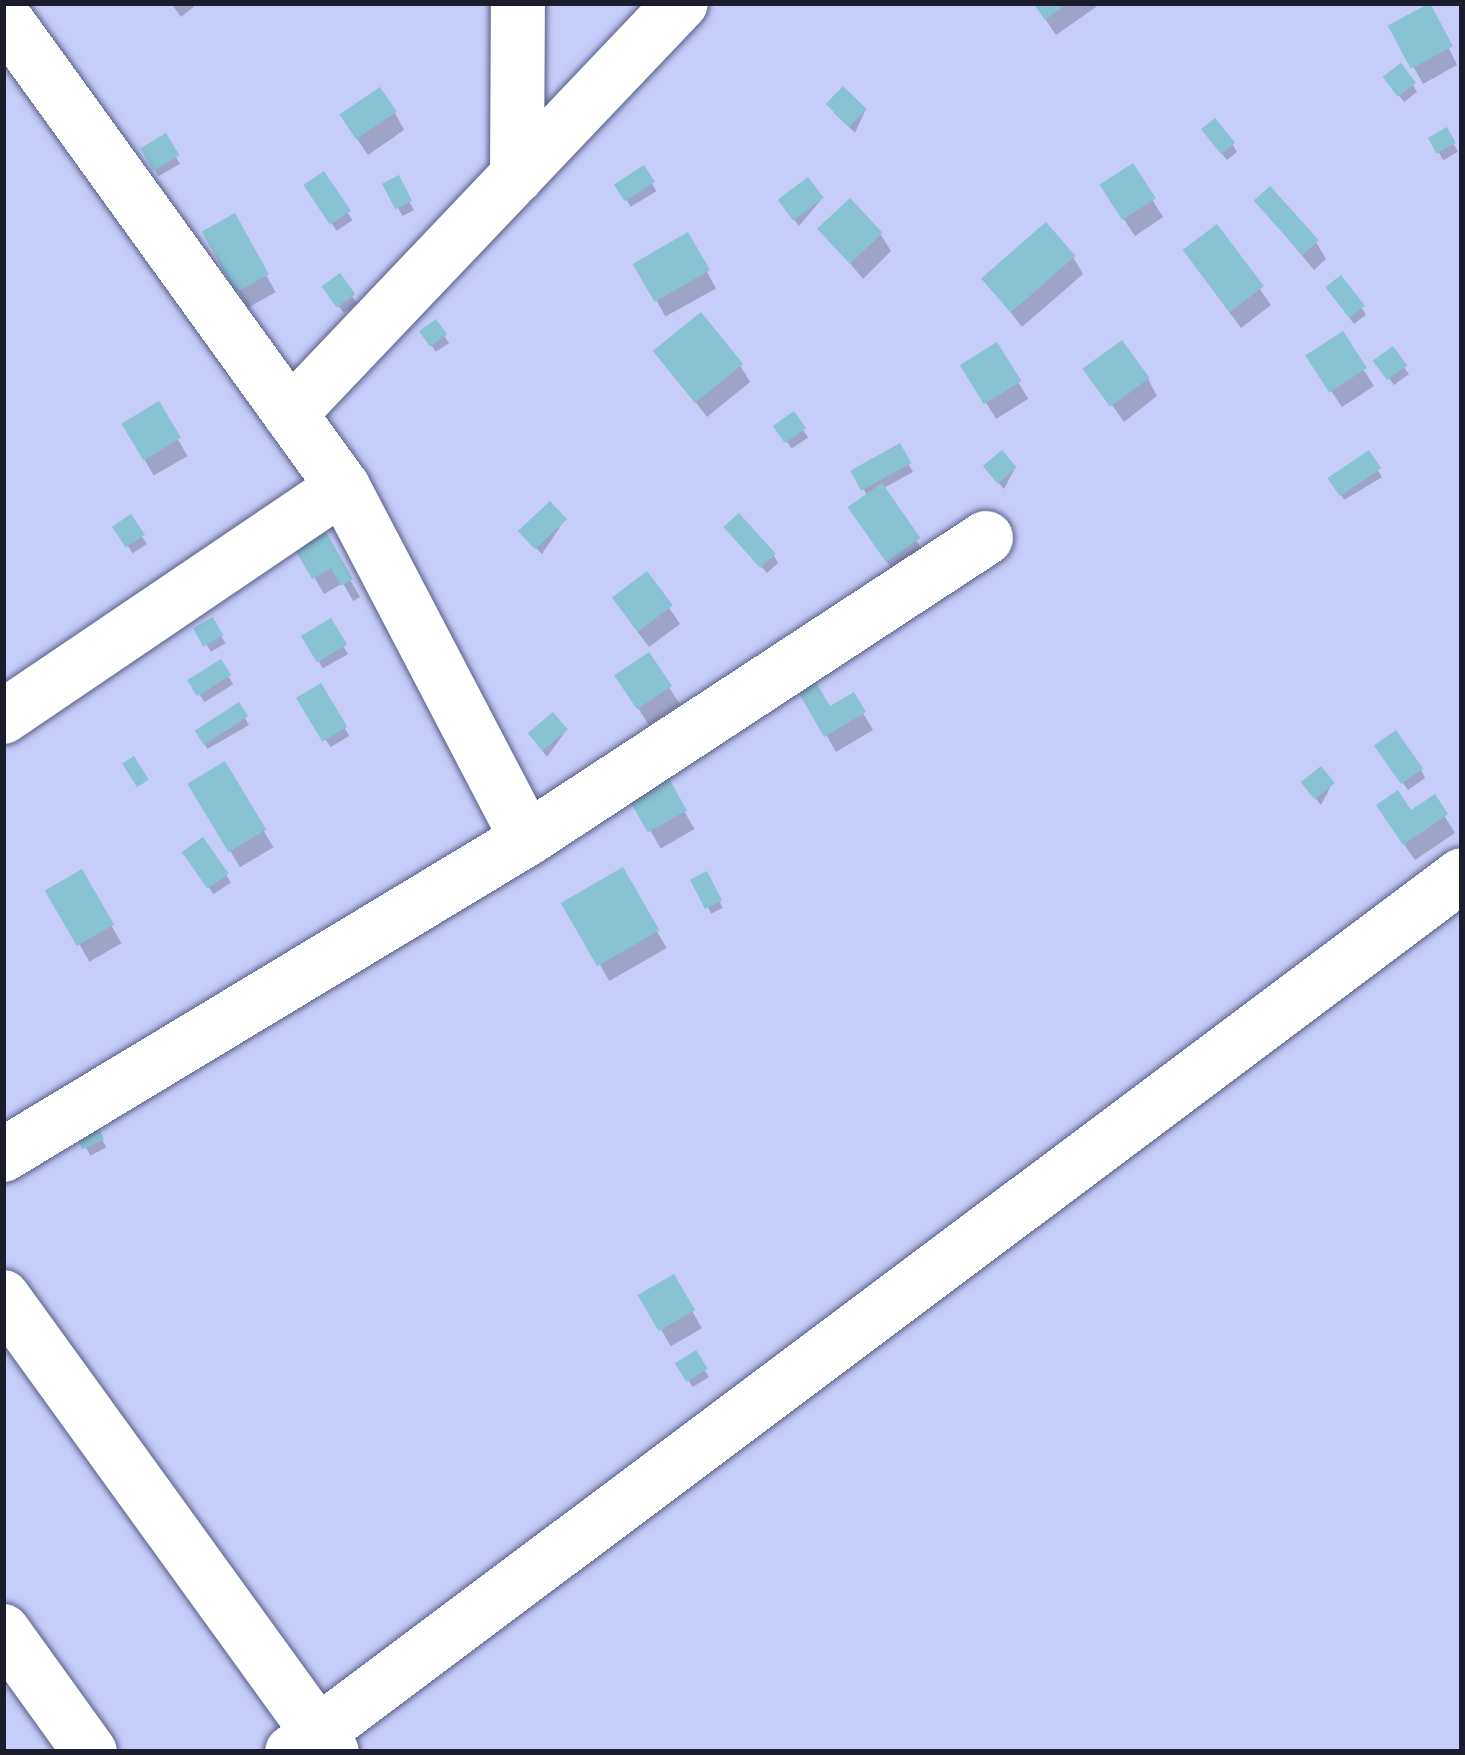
<!DOCTYPE html>
<style>
body{margin:0}
#map{position:relative;width:1465px;height:1755px;overflow:hidden;background:#c6cdfa;font-family:Barlow,sans-serif}
div>[style]{position:absolute}
[style*='--x']{left:calc(var(--x)*1px);top:calc(var(--y)*1px);width:calc(var(--w)*1px);rotate:calc(var(--a)*1deg)}
.shadow>*{inset:0;background:#0003;transform-origin:0 0}
.building>*{inset:0;background:#89c2d3;transform-origin:0 0}
.roads{filter:drop-shadow(0 0 3px #585d85) drop-shadow(0 0 3px #585d85)}
.minor>*{height:54px;margin:-27px;padding:0 27px;transform-origin:27px;border-radius:27px;background:#fff}
span{translate:-50% -50%;white-space:nowrap;text-align:center;line-height:1.15;-webkit-text-stroke:12px #d7dbf7;paint-order:stroke}
.frame{position:absolute;inset:0;border:6px solid #1b1d2d;pointer-events:none}
</style>
<div id="map">
<div class="shadow">
<i style="clip-path:polygon(171px 3px,195px 3px,196px 5px,181px 17px)"></i>
<i style="clip-path:polygon(1034px 3px,1094px 3px,1096px 7px,1056px 35px)"></i>
<i style="clip-path:polygon(1428px 6px,1462px 75px,1457px 65px,1423px 84px,1391px 26px)"></i>
<i style="clip-path:polygon(1391px 85px,1413px 85px,1417px 92px,1404px 102px)"></i>
<i style="clip-path:polygon(865px 111px,855px 133px,833px 112px)"></i>
<i style="clip-path:polygon(395px 113px,404px 130px,368px 155px,353px 133px)"></i>
<i style="left:1446px;top:131px;width:24px;height:17px;rotate:60deg"></i>
<i style="left:165px;top:137px;width:31px;height:25px;rotate:61deg"></i>
<i style="clip-path:polygon(1209px 138px,1233px 145px,1237px 152px,1227px 160px)"></i>
<i style="clip-path:polygon(1132px 167px,1163px 217px,1135px 236px,1113px 203px)"></i>
<i style="left:643px;top:169px;width:26px;height:30px;rotate:59deg"></i>
<i style="left:323px;top:175px;width:54px;height:19px;rotate:57deg"></i>
<i style="left:398px;top:179px;width:35px;height:13px;rotate:63deg"></i>
<i style="clip-path:polygon(821px 200px,799px 226px,785px 207px)"></i>
<i style="clip-path:polygon(1257px 201px,1316px 242px,1326px 259px,1314px 270px)"></i>
<i style="left:234px;top:217px;width:86px;height:32px;rotate:61deg"></i>
<i style="clip-path:polygon(1216px 228px,1271px 305px,1241px 328px,1196px 267px)"></i>
<i style="clip-path:polygon(822px 230px,881px 235px,891px 251px,863px 279px)"></i>
<i style="left:687px;top:236px;width:60px;height:58px;rotate:61deg"></i>
<i style="clip-path:polygon(1073px 257px,1083px 274px,1022px 327px,986px 280px)"></i>
<i style="clip-path:polygon(339px 278px,357px 303px,344px 313px,330px 295px)"></i>
<i style="clip-path:polygon(1333px 295px,1362px 308px,1366px 315px,1354px 324px)"></i>
<i style="left:436px;top:323px;width:24px;height:16px;rotate:57deg"></i>
<i style="clip-path:polygon(1342px 336px,1374px 386px,1342px 407px,1319px 373px)"></i>
<i style="left:996px;top:347px;width:61px;height:38px;rotate:58deg"></i>
<i style="clip-path:polygon(1392px 350px,1409px 374px,1394px 385px,1382px 369px)"></i>
<i style="clip-path:polygon(657px 352px,740px 365px,750px 382px,707px 417px)"></i>
<i style="clip-path:polygon(1088px 371px,1148px 379px,1157px 396px,1124px 422px)"></i>
<i style="left:158px;top:405px;width:59px;height:39px;rotate:60deg"></i>
<i style="left:793px;top:415px;width:27px;height:20px;rotate:56deg"></i>
<i style="clip-path:polygon(899px 447px,913px 472px,882px 489px,927px 557px,897px 577px,861px 524px,868px 497px,854px 472px)"></i>
<i style="left:1368px;top:454px;width:27px;height:44px;rotate:59deg"></i>
<i style="clip-path:polygon(1014px 470px,1004px 489px,991px 474px)"></i>
<i style="left:130px;top:518px;width:31px;height:17px;rotate:57deg"></i>
<i style="clip-path:polygon(564px 521px,542px 554px,527px 539px)"></i>
<i style="clip-path:polygon(732px 535px,774px 556px,778px 563px,767px 573px)"></i>
<i style="clip-path:polygon(325px 536px,360px 597px,353px 601px,343px 583px,324px 594px,299px 551px)"></i>
<i style="clip-path:polygon(647px 575px,680px 624px,649px 647px,625px 615px)"></i>
<i style="left:212px;top:621px;width:26px;height:17px;rotate:59deg"></i>
<i style="left:330px;top:622px;width:37px;height:29px;rotate:61deg"></i>
<i style="clip-path:polygon(648px 656px,680px 704px,649px 725px,628px 693px)"></i>
<i style="left:220px;top:663px;width:25px;height:34px;rotate:58deg"></i>
<i style="left:320px;top:687px;width:57px;height:22px;rotate:59deg"></i>
<i style="clip-path:polygon(800px 689px,829px 710px,853px 696px,873px 730px,836px 752px)"></i>
<i style="left:238px;top:706px;width:22px;height:48px;rotate:60deg"></i>
<i style="clip-path:polygon(565px 732px,547px 757px,535px 741px)"></i>
<i style="clip-path:polygon(1382px 754px,1421px 770px,1425px 778px,1408px 790px)"></i>
<i style="left:224px;top:765px;width:96px;height:39px;rotate:59deg"></i>
<i style="left:665px;top:778px;width:59px;height:39px;rotate:60deg"></i>
<i style="clip-path:polygon(1332px 784px,1321px 805px,1309px 790px)"></i>
<i style="clip-path:polygon(1434px 799px,1455px 833px,1415px 860px,1389px 823px)"></i>
<i style="left:203px;top:841px;width:50px;height:21px;rotate:56deg"></i>
<i style="left:622px;top:871px;width:89px;height:66px;rotate:60deg"></i>
<i style="left:81px;top:873px;width:81px;height:37px;rotate:60deg"></i>
<i style="left:706px;top:875px;width:37px;height:13px;rotate:63deg"></i>
<i style="left:95px;top:1126px;width:24px;height:18px;rotate:62deg"></i>
<i style="left:673px;top:1278px;width:58px;height:36px;rotate:60deg"></i>
<i style="left:695px;top:1354px;width:27px;height:19px;rotate:59deg"></i>
</div>
<div class="building">
<i style="clip-path:polygon(1033px 3px,1068px 3px,1045px 20px)"></i>
<i style="left:1430px;top:3px;width:49px;height:48px;rotate:62deg"></i>
<i style="left:1401px;top:63px;width:25px;height:23px;rotate:53deg"></i>
<i style="left:843px;top:86px;width:33px;height:25px;rotate:44deg"></i>
<i style="left:380px;top:87px;width:30px;height:49px;rotate:56deg"></i>
<i style="left:1215px;top:118px;width:32px;height:18px;rotate:51deg"></i>
<i style="left:1447px;top:127px;width:18px;height:22px;rotate:61deg"></i>
<i style="left:166px;top:133px;width:26px;height:30px;rotate:59deg"></i>
<i style="left:1133px;top:163px;width:42px;height:40px;rotate:57deg"></i>
<i style="left:644px;top:165px;width:20px;height:36px;rotate:57deg"></i>
<i style="left:324px;top:171px;width:48px;height:25px;rotate:56deg"></i>
<i style="left:399px;top:175px;width:29px;height:19px;rotate:63deg"></i>
<i style="left:808px;top:177px;width:26px;height:38px;rotate:53deg"></i>
<i style="left:1270px;top:186px;width:73px;height:22px;rotate:48deg"></i>
<i style="left:850px;top:198px;width:48px;height:45px;rotate:47deg"></i>
<i style="left:235px;top:213px;width:70px;height:38px;rotate:61deg"></i>
<i style="left:1046px;top:222px;width:45px;height:86px;rotate:49deg"></i>
<i style="left:1217px;top:224px;width:78px;height:43px;rotate:53deg"></i>
<i style="left:688px;top:232px;width:44px;height:64px;rotate:60deg"></i>
<i style="left:340px;top:273px;width:26px;height:23px;rotate:54deg"></i>
<i style="left:1341px;top:275px;width:39px;height:20px;rotate:52deg"></i>
<i style="left:701px;top:312px;width:67px;height:62px;rotate:51deg"></i>
<i style="left:436px;top:319px;width:19px;height:21px;rotate:54deg"></i>
<i style="left:1343px;top:331px;width:44px;height:45px;rotate:57deg"></i>
<i style="left:1122px;top:340px;width:47px;height:49px;rotate:54deg"></i>
<i style="left:997px;top:342px;width:46px;height:44px;rotate:58deg"></i>
<i style="left:1393px;top:346px;width:24px;height:25px;rotate:54deg"></i>
<i style="left:159px;top:401px;width:43px;height:44px;rotate:59deg"></i>
<i style="left:794px;top:411px;width:21px;height:26px;rotate:55deg"></i>
<i style="left:900px;top:443px;width:23px;height:57px;rotate:61deg"></i>
<i style="left:1002px;top:450px;width:23px;height:25px;rotate:50deg"></i>
<i style="left:1369px;top:450px;width:22px;height:50px;rotate:56deg"></i>
<i style="left:882px;top:483px;width:67px;height:42px;rotate:55deg"></i>
<i style="left:550px;top:501px;width:25px;height:44px;rotate:47deg"></i>
<i style="left:739px;top:513px;width:55px;height:21px;rotate:48deg"></i>
<i style="left:131px;top:514px;width:25px;height:23px;rotate:56deg"></i>
<i style="clip-path:polygon(326px 532px,353px 579px,341px 586px,331px 568px,312px 579px,295px 550px)"></i>
<i style="left:647px;top:571px;width:43px;height:44px;rotate:53deg"></i>
<i style="left:213px;top:617px;width:21px;height:23px;rotate:61deg"></i>
<i style="left:331px;top:618px;width:31px;height:35px;rotate:59deg"></i>
<i style="left:649px;top:652px;width:41px;height:42px;rotate:56deg"></i>
<i style="left:221px;top:659px;width:19px;height:40px;rotate:58deg"></i>
<i style="clip-path:polygon(813px 677px,830px 706px,854px 692px,866px 712px,824px 737px,796px 688px)"></i>
<i style="left:321px;top:683px;width:51px;height:29px;rotate:59deg"></i>
<i style="left:239px;top:702px;width:17px;height:53px;rotate:57deg"></i>
<i style="left:553px;top:712px;width:23px;height:33px;rotate:50deg"></i>
<i style="left:1396px;top:730px;width:47px;height:27px;rotate:55deg"></i>
<i style="left:134px;top:756px;width:28px;height:14px;rotate:58deg"></i>
<i style="left:225px;top:761px;width:80px;height:44px;rotate:59deg"></i>
<i style="left:1321px;top:766px;width:22px;height:26px;rotate:51deg"></i>
<i style="left:666px;top:773px;width:43px;height:45px;rotate:61deg"></i>
<i style="clip-path:polygon(1398px 790px,1411px 810px,1435px 794px,1448px 814px,1403px 845px,1376px 805px)"></i>
<i style="left:203px;top:837px;width:45px;height:26px;rotate:55deg"></i>
<i style="left:623px;top:867px;width:73px;height:72px;rotate:60deg"></i>
<i style="left:82px;top:869px;width:64px;height:43px;rotate:60deg"></i>
<i style="left:707px;top:871px;width:33px;height:19px;rotate:63deg"></i>
<i style="left:96px;top:1122px;width:19px;height:24px;rotate:65deg"></i>
<i style="left:674px;top:1274px;width:42px;height:42px;rotate:60deg"></i>
<i style="left:696px;top:1350px;width:22px;height:25px;rotate:58deg"></i>
</div>
<div class="roads">
<div class="minor">
<i style="--x:3;--y:16;--w:581;--a:54.18"></i>
<i style="--x:343;--y:487;--w:397;--a:62.4"></i>
<i style="--x:517;--y:176;--w:173;--a:-89.7"></i>
<i style="--x:290;--y:414;--w:567;--a:-46.43"></i>
<i style="--x:3;--y:717;--w:410;--a:-34.1"></i>
<i style="--x:3;--y:1155;--w:612;--a:-31.09"></i>
<i style="--x:527;--y:839;--w:549;--a:-33.26"></i>
<i style="--x:3;--y:1297;--w:561;--a:54.13"></i>
<i style="--x:3;--y:1631;--w:149;--a:54.3"></i>
<i style="--x:292;--y:1752;--w:1462;--a:-36.85"></i>
</div>
</div>
<div class="frame"></div>
</div>
